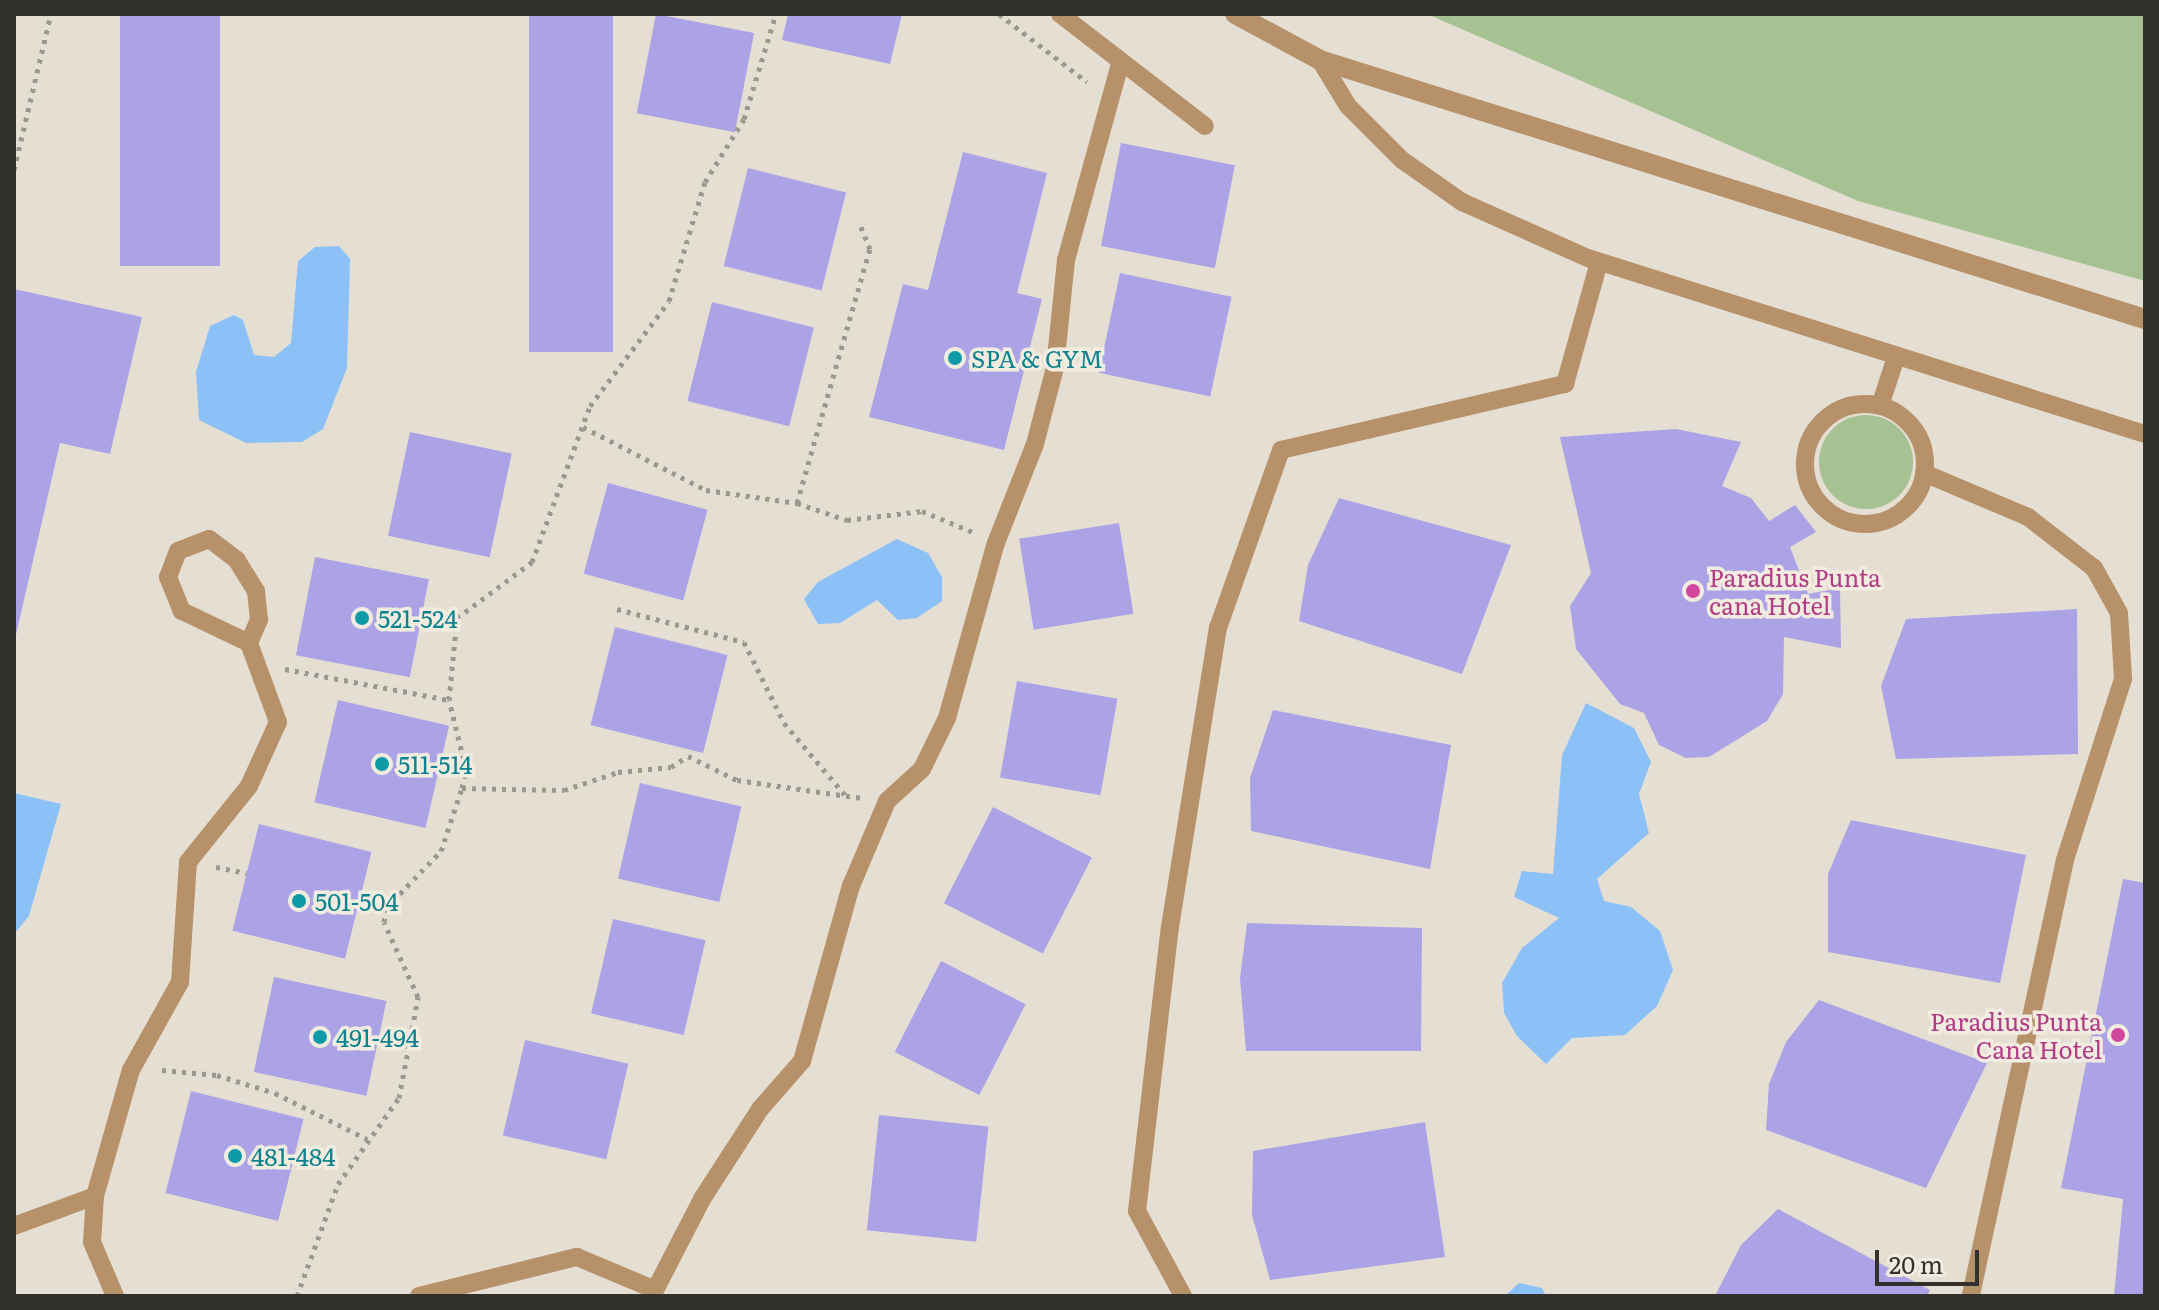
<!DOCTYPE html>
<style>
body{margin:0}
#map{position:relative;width:2159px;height:1310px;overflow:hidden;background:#e5dfd3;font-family:Literata,serif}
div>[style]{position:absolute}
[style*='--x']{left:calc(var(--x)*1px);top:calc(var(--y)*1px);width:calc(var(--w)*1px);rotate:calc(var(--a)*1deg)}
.green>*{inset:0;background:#a7c292}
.round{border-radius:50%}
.water>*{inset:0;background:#8bc1f7}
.building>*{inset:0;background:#aba3e6;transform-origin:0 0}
.path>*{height:5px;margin-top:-2.5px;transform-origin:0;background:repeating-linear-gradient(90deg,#9c988f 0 4px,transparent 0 10px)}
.service>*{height:18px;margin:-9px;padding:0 9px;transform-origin:9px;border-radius:9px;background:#b69169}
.service>.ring{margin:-9px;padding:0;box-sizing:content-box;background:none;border:18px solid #b69169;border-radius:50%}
.minor>*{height:20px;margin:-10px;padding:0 10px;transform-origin:10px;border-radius:10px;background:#b69169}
.dots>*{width:22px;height:22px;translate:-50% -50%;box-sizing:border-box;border:4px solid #f2ece0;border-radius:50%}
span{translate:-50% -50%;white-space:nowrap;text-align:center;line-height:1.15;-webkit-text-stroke:7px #f2ece0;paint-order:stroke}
.culture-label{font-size:24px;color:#0d838f}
.left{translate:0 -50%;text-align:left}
.hotel-label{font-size:24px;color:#b23c85}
.right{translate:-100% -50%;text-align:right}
.frame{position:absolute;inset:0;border:16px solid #33312c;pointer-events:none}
.scale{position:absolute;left:1875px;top:1250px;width:104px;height:36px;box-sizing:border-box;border:4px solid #33312c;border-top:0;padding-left:10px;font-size:24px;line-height:28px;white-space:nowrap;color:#33312c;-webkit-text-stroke:6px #f2ece0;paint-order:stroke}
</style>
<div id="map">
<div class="green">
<i style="clip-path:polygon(1427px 14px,2145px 14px,2145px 281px,1858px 201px)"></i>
<i class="round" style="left:1819px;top:415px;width:94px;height:94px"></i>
</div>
<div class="water">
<i style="clip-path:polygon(339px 246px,350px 259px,347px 368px,323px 429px,302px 442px,246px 443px,199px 420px,196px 372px,210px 326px,234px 315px,243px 320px,254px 355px,274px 357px,291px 343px,298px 261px,315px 247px)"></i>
<i style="clip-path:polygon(897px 539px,928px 553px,942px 577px,942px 601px,917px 618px,898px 620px,877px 600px,840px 623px,818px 624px,804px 599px,818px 582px)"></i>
<i style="clip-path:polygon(1586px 703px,1634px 728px,1651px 762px,1639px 794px,1649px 833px,1597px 879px,1604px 901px,1631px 907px,1660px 931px,1673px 970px,1657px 1006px,1625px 1035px,1572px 1038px,1546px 1064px,1517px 1036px,1504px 1013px,1502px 983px,1522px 948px,1559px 918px,1514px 897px,1522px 871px,1553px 874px,1562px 755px)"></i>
<i style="clip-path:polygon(14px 793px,61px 804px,29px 916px,14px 934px)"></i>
<i style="clip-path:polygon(1519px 1283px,1542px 1288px,1546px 1296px,1505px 1296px)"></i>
</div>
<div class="building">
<i style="left:120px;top:14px;width:100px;height:252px"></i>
<i style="left:529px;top:14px;width:84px;height:338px"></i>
<i style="left:656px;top:14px;width:100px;height:101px;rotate:11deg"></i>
<i style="clip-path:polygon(788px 14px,902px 14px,890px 64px,782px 40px)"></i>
<i style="left:1121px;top:143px;width:116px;height:105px;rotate:11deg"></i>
<i style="clip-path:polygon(963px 152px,1047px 173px,1017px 293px,1042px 299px,1004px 450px,869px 417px,903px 284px,928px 290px)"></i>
<i style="left:748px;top:168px;width:101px;height:101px;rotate:14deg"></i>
<i style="left:1120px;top:273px;width:114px;height:102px;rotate:12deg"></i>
<i style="clip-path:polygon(14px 289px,142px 317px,110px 454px,60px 443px,15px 639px)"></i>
<i style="left:712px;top:302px;width:105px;height:102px;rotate:14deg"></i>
<i style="clip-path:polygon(1676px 429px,1741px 442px,1722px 486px,1751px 498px,1769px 521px,1795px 505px,1816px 532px,1790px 547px,1808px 594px,1840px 588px,1841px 648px,1784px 637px,1783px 694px,1767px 721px,1709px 757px,1686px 758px,1659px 745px,1644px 713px,1620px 704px,1576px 649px,1570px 606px,1591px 573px,1560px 437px)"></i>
<i style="left:410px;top:432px;width:104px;height:106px;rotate:12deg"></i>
<i style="left:608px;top:483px;width:103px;height:94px;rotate:15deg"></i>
<i style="clip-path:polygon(1339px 498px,1511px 545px,1462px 674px,1299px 621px,1308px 565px)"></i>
<i style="left:1119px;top:523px;width:92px;height:101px;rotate:81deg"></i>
<i style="left:315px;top:557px;width:116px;height:100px;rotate:11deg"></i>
<i style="clip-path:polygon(2077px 609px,2078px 754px,1896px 759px,1881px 686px,1906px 619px)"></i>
<i style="left:615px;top:627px;width:116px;height:101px;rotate:14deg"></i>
<i style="left:1017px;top:681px;width:102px;height:98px;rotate:10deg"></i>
<i style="left:338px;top:700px;width:114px;height:105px;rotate:13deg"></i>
<i style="clip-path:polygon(1273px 710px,1451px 745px,1430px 869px,1251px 831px,1250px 778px)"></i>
<i style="left:640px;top:783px;width:104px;height:98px;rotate:13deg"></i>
<i style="left:993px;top:807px;width:111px;height:108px;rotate:27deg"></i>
<i style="clip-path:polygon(1851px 820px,2026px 855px,2000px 983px,1828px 952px,1828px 874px)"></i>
<i style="left:259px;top:824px;width:116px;height:110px;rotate:14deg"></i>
<i style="clip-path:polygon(2123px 879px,2145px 883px,2145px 1296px,2114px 1296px,2123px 1199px,2061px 1188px)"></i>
<i style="left:613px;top:919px;width:95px;height:97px;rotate:13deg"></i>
<i style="clip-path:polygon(1247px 923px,1422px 928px,1421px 1051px,1246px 1051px,1240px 978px)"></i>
<i style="left:941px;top:961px;width:95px;height:102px;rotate:27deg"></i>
<i style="left:274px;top:977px;width:115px;height:97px;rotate:12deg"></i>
<i style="clip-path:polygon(1819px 1000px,1987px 1063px,1926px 1188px,1766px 1130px,1769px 1084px,1786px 1042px)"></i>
<i style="left:525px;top:1040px;width:106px;height:98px;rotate:13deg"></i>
<i style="left:191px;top:1091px;width:116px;height:105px;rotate:14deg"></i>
<i style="left:879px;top:1115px;width:110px;height:116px;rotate:6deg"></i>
<i style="clip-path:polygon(1425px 1122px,1445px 1257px,1270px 1280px,1252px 1215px,1253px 1151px)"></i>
<i style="clip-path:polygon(1778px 1209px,1930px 1290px,1927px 1296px,1715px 1296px,1741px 1245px)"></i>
</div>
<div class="path">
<i style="--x:999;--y:14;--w:111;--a:37.7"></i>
<i style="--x:14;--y:170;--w:160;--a:-76.7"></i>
<i style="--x:583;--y:427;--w:138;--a:27.1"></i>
<i style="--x:706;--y:490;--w:92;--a:8.1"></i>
<i style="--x:797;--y:503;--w:53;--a:18.8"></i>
<i style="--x:847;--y:520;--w:76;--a:-6.8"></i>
<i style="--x:922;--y:511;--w:55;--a:22.4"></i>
<i style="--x:797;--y:503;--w:264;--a:-74"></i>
<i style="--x:870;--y:249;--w:27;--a:-112"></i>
<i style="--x:617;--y:609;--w:131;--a:14.6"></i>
<i style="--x:744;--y:642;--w:90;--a:63.7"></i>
<i style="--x:784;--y:723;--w:94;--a:49.7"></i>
<i style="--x:285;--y:669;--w:167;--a:10.7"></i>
<i style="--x:462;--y:788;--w:102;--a:1.1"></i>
<i style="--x:564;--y:790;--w:57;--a:-18.4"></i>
<i style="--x:618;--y:772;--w:53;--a:-5.4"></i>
<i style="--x:671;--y:767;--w:20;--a:-33"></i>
<i style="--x:688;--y:756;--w:55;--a:26.1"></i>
<i style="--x:737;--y:780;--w:126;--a:8.2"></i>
<i style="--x:216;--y:867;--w:31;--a:11"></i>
<i style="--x:162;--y:1070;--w:55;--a:5.2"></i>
<i style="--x:217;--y:1075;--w:61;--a:17.2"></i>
<i style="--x:275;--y:1093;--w:103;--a:26.6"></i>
<i style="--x:297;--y:1296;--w:119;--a:-69.9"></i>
<i style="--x:338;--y:1184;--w:105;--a:-54.7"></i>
<i style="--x:399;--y:1098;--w:103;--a:-79.3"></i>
<i style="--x:418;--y:997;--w:82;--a:-114.4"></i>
<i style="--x:384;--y:922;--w:14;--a:-82"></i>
<i style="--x:386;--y:908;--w:79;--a:-46"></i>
<i style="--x:441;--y:851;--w:66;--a:-71.6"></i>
<i style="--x:462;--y:788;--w:19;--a:-78"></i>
<i style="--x:466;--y:769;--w:71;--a:-103.8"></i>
<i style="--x:449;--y:700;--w:82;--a:-84.4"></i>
<i style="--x:457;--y:618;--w:94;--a:-36.7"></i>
<i style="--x:532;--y:562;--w:166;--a:-69.6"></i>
<i style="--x:590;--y:406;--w:131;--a:-53"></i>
<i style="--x:669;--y:301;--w:124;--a:-73.2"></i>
<i style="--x:705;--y:182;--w:74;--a:-58.2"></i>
<i style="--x:744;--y:119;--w:110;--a:-73.1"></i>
</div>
<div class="service">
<i style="--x:1060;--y:14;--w:183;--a:37.7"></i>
<i style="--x:1320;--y:60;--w:54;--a:58.7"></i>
<i style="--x:1348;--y:106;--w:76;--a:45"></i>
<i style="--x:1402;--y:160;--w:73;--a:35"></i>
<i style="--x:1462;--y:202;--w:138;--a:24"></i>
<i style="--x:1588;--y:258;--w:584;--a:17.54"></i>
<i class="ring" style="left:1805px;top:404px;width:102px;height:102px"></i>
<i style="--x:1880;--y:406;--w:48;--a:-71.9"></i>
<i style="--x:1924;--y:473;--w:113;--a:22.9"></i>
<i style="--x:2028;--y:517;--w:83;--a:37.7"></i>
<i style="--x:2094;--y:568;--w:51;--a:60.9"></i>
<i style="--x:2119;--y:613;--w:66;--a:86.5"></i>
<i style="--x:2123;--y:679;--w:190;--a:107.8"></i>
<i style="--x:2065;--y:860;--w:446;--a:102.2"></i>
<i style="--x:95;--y:1196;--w:46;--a:93.7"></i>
<i style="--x:92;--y:1242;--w:59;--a:66.9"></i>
<i style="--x:14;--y:1226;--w:86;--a:-20.3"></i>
<i style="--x:95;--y:1196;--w:131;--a:-74.1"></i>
<i style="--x:131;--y:1070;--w:101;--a:-60.9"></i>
<i style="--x:180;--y:982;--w:120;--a:-86.2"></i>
<i style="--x:188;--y:862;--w:97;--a:-51.2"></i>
<i style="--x:249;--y:786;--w:70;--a:-65.6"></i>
<i style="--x:278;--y:722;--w:84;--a:-110.2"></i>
<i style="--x:249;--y:643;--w:25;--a:-67"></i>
<i style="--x:259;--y:620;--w:29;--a:-96"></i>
<i style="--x:256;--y:591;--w:36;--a:-122"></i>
<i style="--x:237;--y:560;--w:35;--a:-143"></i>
<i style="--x:209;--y:539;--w:33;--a:159"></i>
<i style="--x:178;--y:551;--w:28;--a:111"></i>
<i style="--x:168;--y:577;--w:37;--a:68"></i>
<i style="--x:182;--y:611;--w:74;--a:25.5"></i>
<i style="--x:419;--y:1296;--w:163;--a:-13.9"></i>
<i style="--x:577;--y:1257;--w:82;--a:22.8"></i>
<i style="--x:652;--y:1296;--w:109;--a:-62.7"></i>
<i style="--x:702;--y:1199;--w:107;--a:-57.2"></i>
<i style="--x:760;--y:1109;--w:64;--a:-48.8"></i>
<i style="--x:802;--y:1061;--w:182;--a:-74.4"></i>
<i style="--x:851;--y:886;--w:92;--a:-67"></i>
<i style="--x:887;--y:801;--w:47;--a:-42.4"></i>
<i style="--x:922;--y:769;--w:57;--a:-63.9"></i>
<i style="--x:947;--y:718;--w:182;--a:-74.4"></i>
<i style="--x:996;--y:543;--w:106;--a:-68.5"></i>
<i style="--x:1035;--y:444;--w:79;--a:-75.3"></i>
<i style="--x:1055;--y:368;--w:109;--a:-84.2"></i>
<i style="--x:1066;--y:260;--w:206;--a:-74.6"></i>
<i style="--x:1183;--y:1296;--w:97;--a:-118.4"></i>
<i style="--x:1137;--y:1211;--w:286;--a:-83.4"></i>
<i style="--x:1170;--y:927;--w:303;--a:-80.9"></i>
<i style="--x:1218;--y:628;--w:189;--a:-70.5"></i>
<i style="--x:1281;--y:450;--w:292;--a:-13.1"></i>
<i style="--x:1565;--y:384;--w:127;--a:-74.4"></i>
</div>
<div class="minor">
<i style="--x:1235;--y:14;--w:97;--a:28.4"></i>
<i style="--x:1320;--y:60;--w:865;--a:17.43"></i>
</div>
<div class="dots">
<i style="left:955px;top:358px;background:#0f9aa8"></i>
<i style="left:1693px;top:591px;background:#d1479c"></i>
<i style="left:362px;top:618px;background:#0f9aa8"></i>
<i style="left:382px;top:764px;background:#0f9aa8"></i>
<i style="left:299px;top:901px;background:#0f9aa8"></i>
<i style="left:2118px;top:1035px;background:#d1479c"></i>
<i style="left:320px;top:1037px;background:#0f9aa8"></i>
<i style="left:235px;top:1156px;background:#0f9aa8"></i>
</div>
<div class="culture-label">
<span class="left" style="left:971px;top:358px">SPA &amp; GYM</span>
<span class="left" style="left:378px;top:618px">521-524</span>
<span class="left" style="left:398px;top:764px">511-514</span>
<span class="left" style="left:315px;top:901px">501-504</span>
<span class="left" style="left:336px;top:1037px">491-494</span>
<span class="left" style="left:251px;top:1156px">481-484</span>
</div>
<div class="hotel-label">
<span class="left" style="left:1709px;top:591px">Paradius Punta<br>cana Hotel</span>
<span class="right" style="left:2102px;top:1035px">Paradius Punta<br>Cana Hotel</span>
</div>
<div class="frame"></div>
<div class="scale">20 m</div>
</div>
